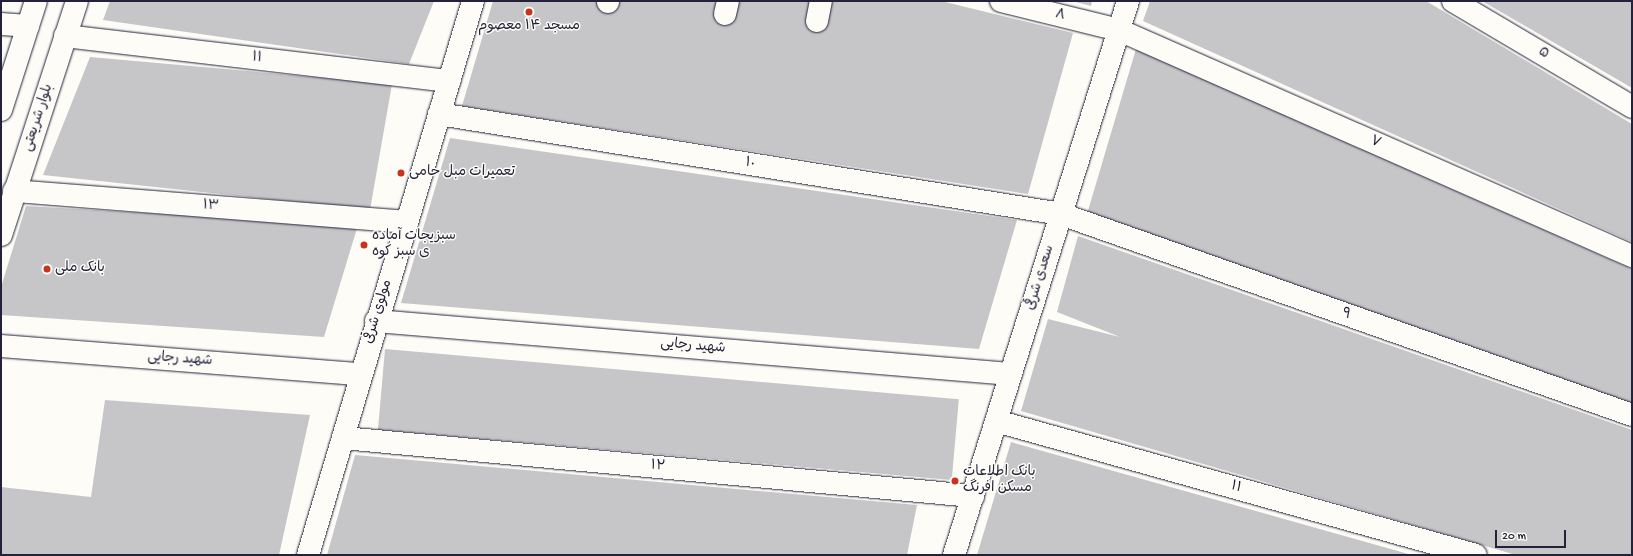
<!DOCTYPE html>
<meta charset="utf-8">
<style>
body{margin:0}
#map{position:relative;width:1633px;height:556px;overflow:hidden;background:#fdfcf7;font-family:"Gochi Hand","Playpen Sans Arabic",sans-serif}
div>[style]{position:absolute}
[style*='--x']{left:calc(var(--x)*1px);top:calc(var(--y)*1px);width:calc(var(--w)*1px);rotate:calc(var(--a)*1deg)}
.building>*{inset:0;background:#c6c6c8;transform-origin:0 0}
.roads{filter:drop-shadow(0 0 1px #22223b) drop-shadow(0 0 1px #22223b)}
.minor>*{height:22px;margin:-11px;padding:0 11px;transform-origin:11px;border-radius:11px;background:#fdfcf7}
.major>*{height:22px;margin:-11px;padding:0 11px;transform-origin:11px;border-radius:11px;background:#fdfcf7}
.dots>*{width:11px;height:11px;translate:-50% -50%;box-sizing:border-box;border:2px solid #fdfcf7;border-radius:50%}
span{translate:-50% -50%;white-space:nowrap;text-align:center;line-height:1.15;-webkit-text-stroke:3px #fdfcf7;paint-order:stroke}
.street-label{font-size:14px;color:#22223b}
.poi-label{font-size:14px;color:#22223b}
.left{translate:0 -50%;text-align:left}
.frame{position:absolute;inset:0;border:2px solid #22223b;pointer-events:none}
.scale{position:absolute;left:1495px;top:530px;width:71px;height:18px;box-sizing:border-box;border:2px solid #22223b;border-top:0;padding-left:5px;font-size:12px;line-height:14px;white-space:nowrap;color:#22223b;-webkit-text-stroke:3px #fdfcf7;paint-order:stroke}
</style>
<div id="map">
<div class="building">
<i style="clip-path:polygon(110px 1px,434px 1px,409px 64px,103px 20px)"></i>
<i style="clip-path:polygon(493px 1px,941px 1px,1073px 33px,1028px 194px,462px 106px)"></i>
<i style="clip-path:polygon(1072px 1px,1092px 1px,1091px 6px)"></i>
<i style="clip-path:polygon(1150px 1px,1426px 1px,1632px 124px,1632px 242px,1143px 21px)"></i>
<i style="clip-path:polygon(1482px 1px,1632px 1px,1632px 88px)"></i>
<i style="clip-path:polygon(1136px 49px,1632px 269px,1632px 404px,1087px 214px)"></i>
<i style="clip-path:polygon(90px 57px,392px 84px,370px 210px,43px 175px)"></i>
<i style="clip-path:polygon(450px 138px,1017px 220px,979px 349px,401px 303px)"></i>
<i style="clip-path:polygon(26px 206px,358px 225px,324px 337px,1px 315px,1px 287px)"></i>
<i style="clip-path:polygon(1078px 236px,1632px 430px,1632px 555px,1516px 555px,1021px 411px,1048px 319px,1120px 337px,1057px 312px)"></i>
<i style="left:385px;top:349px;width:576px;height:81px;rotate:5deg"></i>
<i style="clip-path:polygon(105px 400px,310px 415px,279px 555px,1px 555px,1px 487px,91px 497px)"></i>
<i style="clip-path:polygon(1011px 442px,1412px 555px,977px 555px)"></i>
<i style="clip-path:polygon(355px 455px,917px 505px,907px 555px,327px 555px)"></i>
</div>
<div class="roads">
<div class="minor">
<i style="--x:1001;--y:1;--w:122;--a:13.8"></i>
<i style="--x:1119;--y:30;--w:561;--a:23.78"></i>
<i style="--x:1453;--y:1;--w:208;--a:30.6"></i>
<i style="--x:608;--y:2;--w:1;--a:-90"></i>
<i style="--x:725;--y:14;--w:13;--a:-77"></i>
<i style="--x:817;--y:21;--w:20;--a:-79"></i>
<i style="--x:1;--y:24;--w:27;--a:4"></i>
<i style="--x:65;--y:36;--w:387;--a:6.7"></i>
<i style="--x:439;--y:114;--w:630;--a:9.13"></i>
<i style="--x:1061;--y:214;--w:605;--a:19.39"></i>
<i style="--x:14;--y:191;--w:394;--a:4.5"></i>
<i style="--x:376;--y:321;--w:637;--a:4.77"></i>
<i style="--x:1;--y:346;--w:360;--a:4.5"></i>
<i style="--x:996;--y:421;--w:498;--a:15.6"></i>
<i style="--x:343;--y:438;--w:633;--a:5.26"></i>
</div>
<div class="major">
<i style="--x:1;--y:110;--w:114;--a:-72.2"></i>
<i style="--x:1;--y:235;--w:246;--a:-72"></i>
<i style="--x:308;--y:555;--w:578;--a:-73.41"></i>
<i style="--x:954;--y:555;--w:581;--a:-72.56"></i>
</div>
</div>
<div class="dots">
<i style="left:529px;top:12px;background:#c8321e"></i>
<i style="left:401px;top:173px;background:#c8321e"></i>
<i style="left:364px;top:245px;background:#c8321e"></i>
<i style="left:47px;top:269px;background:#c8321e"></i>
<i style="left:955px;top:481px;background:#c8321e"></i>
</div>
<div class="street-label">
<span style="left:1060px;top:16px;rotate:14deg">۸</span>
<span style="left:1543px;top:54px;rotate:31deg">۵</span>
<span style="left:257px;top:59px;rotate:7deg">۱۱</span>
<span style="left:39px;top:118px;rotate:-72deg">بلوار شریعتی</span>
<span style="left:1375px;top:143px;rotate:24deg">۷</span>
<span style="left:750px;top:164px;rotate:9deg">۱۰</span>
<span style="left:211px;top:207px;rotate:4deg">۱۳</span>
<span style="left:1041px;top:278px;rotate:-73deg">سعدی شرقی</span>
<span style="left:379px;top:312px;rotate:-73deg">مولوی شرقی</span>
<span style="left:1346px;top:315px;rotate:19deg">۹</span>
<span style="left:693px;top:347px;rotate:5deg">شهید رجایی</span>
<span style="left:180px;top:360px;rotate:4deg">شهید رجایی</span>
<span style="left:658px;top:467px;rotate:5deg">۱۲</span>
<span style="left:1236px;top:488px;rotate:16deg">۱۱</span>
</div>
<div class="poi-label">
<span style="left:529px;top:27px">مسجد ۱۴ معصوم</span>
<span class="left" style="left:409px;top:173px">تعمیرات مبل حامی</span>
<span class="left" style="left:372px;top:245px">سبزیجات آماده<br>ی سبز کوه</span>
<span class="left" style="left:55px;top:269px">بانک ملی</span>
<span class="left" style="left:963px;top:481px">بانک اطلاعات<br>مسکن افرنگ</span>
</div>
<div class="frame"></div>
<div class="scale">20 m</div>
</div>
